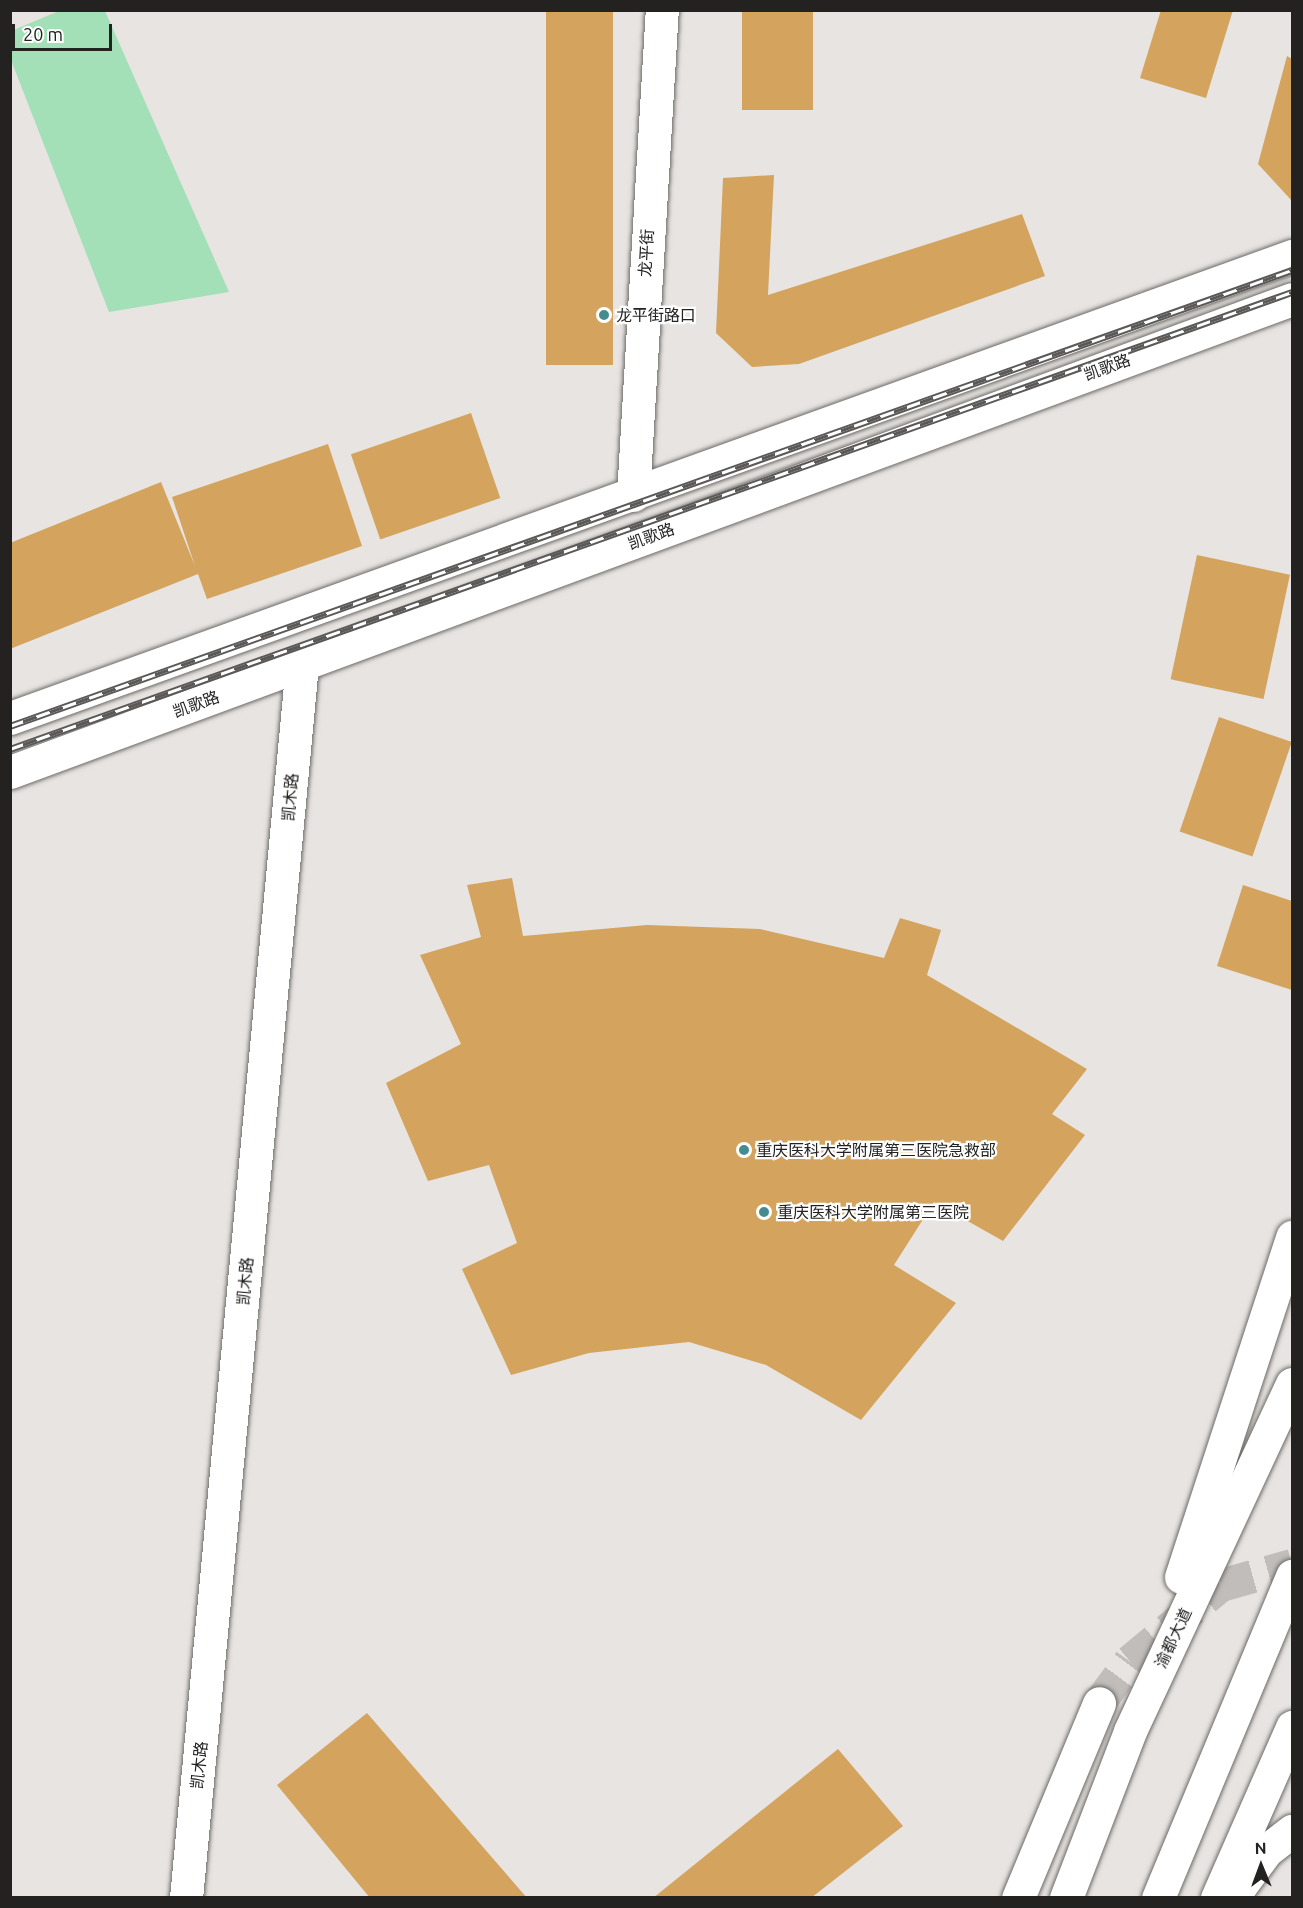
<!DOCTYPE html>
<meta charset="utf-8">
<style>
body{margin:0}
#map{position:relative;width:1303px;height:1908px;overflow:hidden;background:#e7e4e1;font-family:Ubuntu,"Noto Sans SC",sans-serif}
div>[style]{position:absolute}
[style*='--x']{left:calc(var(--x)*1px);top:calc(var(--y)*1px);width:calc(var(--w)*1px);rotate:calc(var(--a)*1deg)}
.green>*{inset:0;background:#a4e0b7}
.building>*{inset:0;background:#d4a45e;transform-origin:0 0}
.highway-tunnel>*{height:33px;margin-top:-16.5px;transform-origin:0;background:repeating-linear-gradient(90deg,#c0bdbb 0 33px,transparent 0 49px)}
.roads{filter:drop-shadow(0 0 2px #6c6a67) drop-shadow(0 0 2px #6c6a67)}
.street>*{height:33px;margin:-16.5px;padding:0 16.5px;transform-origin:16.5px;border-radius:16.5px;background:#fff}
.primary>*{height:33px;margin:-16.5px;padding:0 16.5px;transform-origin:16.5px;border-radius:16.5px;background:#fff}
.highway>*{height:33px;margin:-16.5px;padding:0 16.5px;transform-origin:16.5px;border-radius:16.5px;background:#fff}
.rail>*{height:7px;margin-top:-3.5px;transform-origin:0;background:repeating-linear-gradient(90deg,#fff 0 14px,#5b5958 0 28px);box-sizing:border-box;border-block:2px solid #5b5958}
.dots>*{width:16px;height:16px;translate:-50% -50%;box-sizing:border-box;border:3px solid #fff;border-radius:50%}
span{translate:-50% -50%;white-space:nowrap;text-align:center;line-height:1.15;-webkit-text-stroke:4.5px #fff;paint-order:stroke}
.street-label{font-size:16px;color:#232221}
.poi-label{font-size:16px;color:#232221}
.left{translate:0 -50%;text-align:left}
.frame{position:absolute;inset:0;border:12px solid #232221;pointer-events:none}
.north{position:absolute;left:1231px;top:1836px;width:60px;height:60px;-webkit-text-stroke:4px #fff;paint-order:stroke;rotate:359deg;font-size:16px;font-weight:700;line-height:24px;text-align:center;color:#232221}
.north::after{content:'';display:block;margin:auto;width:21px;height:27px;background:#232221;clip-path:polygon(50% 0,100% 100%,50% 72%,0 100%)}
.scale{position:absolute;left:12px;top:24px;width:100px;height:27px;box-sizing:border-box;border:3px solid #232221;border-top:0;padding-left:8px;font-size:18px;line-height:21px;white-space:nowrap;color:#232221;-webkit-text-stroke:4px #fff;paint-order:stroke}
</style>
<div id="map">
<div class="green">
<i style="clip-path:polygon(59px 11px,105px 11px,229px 292px,109px 312px,11px 60px,11px 31px)"></i>
</div>
<div class="building">
<i style="left:546px;top:10px;width:67px;height:355px"></i>
<i style="left:742px;top:10px;width:71px;height:100px"></i>
<i style="clip-path:polygon(1161px 10px,1233px 10px,1206px 98px,1140px 78px)"></i>
<i style="clip-path:polygon(1287px 56px,1292px 59px,1292px 201px,1258px 164px)"></i>
<i style="clip-path:polygon(774px 175px,768px 295px,1022px 214px,1045px 276px,799px 364px,752px 367px,716px 333px,723px 178px)"></i>
<i style="left:471px;top:413px;width:90px;height:127px;rotate:71deg"></i>
<i style="clip-path:polygon(328px 444px,362px 546px,207px 599px,198px 574px,10px 649px,10px 543px,161px 482px,195px 566px,172px 497px)"></i>
<i style="left:1197px;top:555px;width:95px;height:127px;rotate:12deg"></i>
<i style="left:1219px;top:717px;width:77px;height:121px;rotate:19deg"></i>
<i style="clip-path:polygon(512px 878px,523px 936px,647px 925px,760px 929px,884px 958px,900px 918px,941px 930px,927px 975px,1087px 1069px,1052px 1114px,1085px 1135px,1003px 1241px,934px 1202px,894px 1265px,956px 1303px,861px 1420px,766px 1365px,689px 1342px,589px 1353px,511px 1375px,462px 1269px,517px 1243px,489px 1165px,428px 1181px,386px 1083px,461px 1044px,420px 955px,481px 937px,467px 885px)"></i>
<i style="clip-path:polygon(1243px 885px,1292px 901px,1292px 990px,1217px 966px)"></i>
<i style="clip-path:polygon(367px 1713px,527px 1898px,370px 1898px,277px 1785px)"></i>
<i style="clip-path:polygon(838px 1749px,903px 1826px,811px 1898px,653px 1898px)"></i>
</div>
<div class="highway-tunnel">
<i style="--x:1099;--y:1703;--w:52;--a:-53.6"></i>
<i style="--x:1130;--y:1661;--w:119;--a:-39.9"></i>
<i style="--x:1221;--y:1585;--w:74;--a:-15.7"></i>
</div>
<div class="roads">
<div class="street">
<i style="--x:633;--y:495;--w:486;--a:-86.6"></i>
<i style="--x:186;--y:1898;--w:1238;--a:-84.63"></i>
</div>
<div class="primary">
<i style="--x:10;--y:718;--w:1363;--a:-19.82"></i>
<i style="--x:10;--y:772;--w:1366;--a:-20.25"></i>
</div>
<div class="highway">
<i style="--x:1181;--y:1577;--w:358;--a:-71.9"></i>
<i style="--x:1233;--y:1896;--w:56;--a:-53.7"></i>
<i style="--x:1266;--y:1851;--w:33;--a:-38"></i>
<i style="--x:1018;--y:1898;--w:211;--a:-67.4"></i>
<i style="--x:1066;--y:1898;--w:179;--a:-69"></i>
<i style="--x:1130;--y:1731;--w:383;--a:-65"></i>
<i style="--x:1158;--y:1898;--w:349;--a:-67.4"></i>
<i style="--x:1217;--y:1898;--w:187;--a:-66.3"></i>
</div>
</div>
<div class="rail">
<i style="--x:10;--y:726;--w:1361;--a:-19.58"></i>
<i style="--x:10;--y:749;--w:1361;--a:-19.62"></i>
</div>
<div class="dots">
<i style="left:604px;top:315px;background:#448c8e"></i>
<i style="left:744px;top:1150px;background:#448c8e"></i>
<i style="left:764px;top:1212px;background:#448c8e"></i>
</div>
<div class="street-label">
<span style="left:646px;top:253px;rotate:-87deg">龙平街</span>
<span style="left:1107px;top:367px;rotate:-20deg">凯歌路</span>
<span style="left:651px;top:536px;rotate:-20deg">凯歌路</span>
<span style="left:196px;top:704px;rotate:-20deg">凯歌路</span>
<span style="left:290px;top:797px;rotate:-85deg">凯木路</span>
<span style="left:245px;top:1281px;rotate:-85deg">凯木路</span>
<span style="left:1173px;top:1638px;rotate:-65deg">渝都大道</span>
<span style="left:199px;top:1765px;rotate:-84deg">凯木路</span>
</div>
<div class="poi-label">
<span class="left" style="left:616px;top:315px">龙平街路口</span>
<span class="left" style="left:756px;top:1150px">重庆医科大学附属第三医院急救部</span>
<span class="left" style="left:777px;top:1212px">重庆医科大学附属第三医院</span>
</div>
<div class="frame"></div>
<div class="north">N</div>
<div class="scale">20 m</div>
</div>
